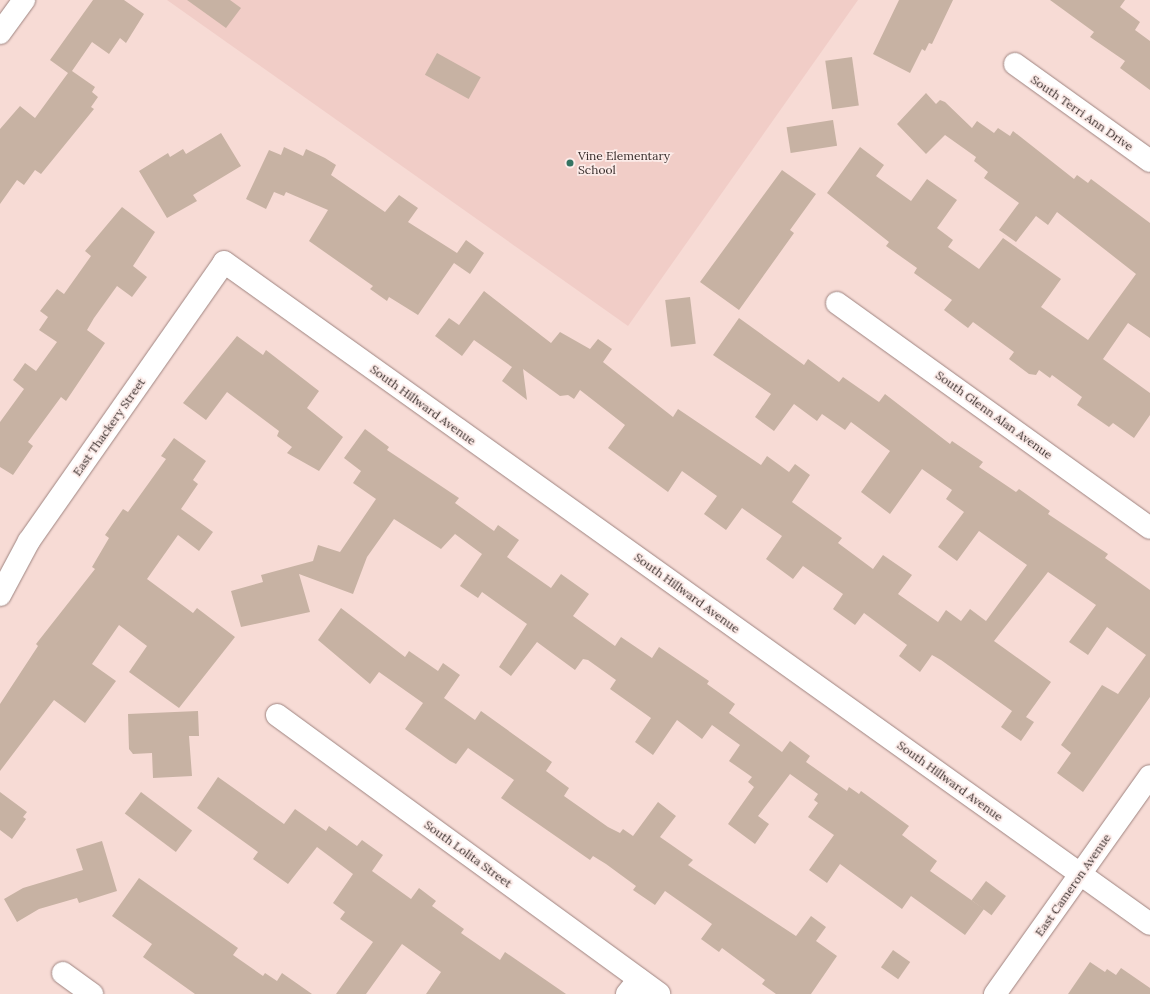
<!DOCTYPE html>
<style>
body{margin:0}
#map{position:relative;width:1150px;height:994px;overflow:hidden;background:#f7dbd5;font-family:Lora,serif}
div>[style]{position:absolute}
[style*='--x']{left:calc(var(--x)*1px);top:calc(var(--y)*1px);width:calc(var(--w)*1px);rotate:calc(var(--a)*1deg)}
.built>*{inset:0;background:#f1cdc7}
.building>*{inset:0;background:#c7b2a3;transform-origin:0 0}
.roads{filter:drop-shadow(0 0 1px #9e8480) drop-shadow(0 0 1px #9e8480)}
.minor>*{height:22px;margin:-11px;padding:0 11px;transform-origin:11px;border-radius:11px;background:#fff}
.major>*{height:22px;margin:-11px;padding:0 11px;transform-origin:11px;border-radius:11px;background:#fff}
.dots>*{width:11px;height:11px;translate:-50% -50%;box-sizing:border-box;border:2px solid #fcebe8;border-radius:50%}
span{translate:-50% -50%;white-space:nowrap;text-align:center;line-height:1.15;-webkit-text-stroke:3.5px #fcebe8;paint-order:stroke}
.street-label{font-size:12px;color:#372d2b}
.poi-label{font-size:12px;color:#372d2b}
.left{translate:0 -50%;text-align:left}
</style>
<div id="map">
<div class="built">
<i style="clip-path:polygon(167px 0,858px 0,628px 326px)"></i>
</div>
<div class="building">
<i style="clip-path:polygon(93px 0,124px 0,144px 14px,126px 43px,120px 38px,109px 54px,92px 42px,72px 71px,95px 87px,92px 92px,98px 97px,91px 107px,94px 109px,41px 174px,35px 170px,24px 185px,17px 180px,0 204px,0 129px,20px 106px,35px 118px,68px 73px,50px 60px)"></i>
<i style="clip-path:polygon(187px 0,230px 0,241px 8px,226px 28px)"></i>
<i style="clip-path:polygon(899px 0,953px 0,932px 44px,929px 43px,925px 51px,922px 49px,910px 73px,873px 54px)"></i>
<i style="clip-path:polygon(1050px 0,1125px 0,1120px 7px,1140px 22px,1135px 30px,1150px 41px,1150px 90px,1120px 68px,1125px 61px,1090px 37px,1094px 32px)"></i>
<i style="left:437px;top:53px;width:50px;height:25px;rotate:29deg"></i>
<i style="left:852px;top:57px;width:49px;height:27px;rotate:82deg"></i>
<i style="clip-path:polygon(926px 93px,936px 104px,940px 100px,945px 102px,972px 128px,977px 121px,994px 133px,998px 128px,1010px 136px,1013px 131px,1074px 179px,1077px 175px,1088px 183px,1091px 179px,1150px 223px,1150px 338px,1128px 323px,1103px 359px,1150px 393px,1150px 415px,1134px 438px,1113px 423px,1109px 427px,1077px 405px,1082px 397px,1052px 375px,1050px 378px,1039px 370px,1036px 375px,1029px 374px,1009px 359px,1014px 352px,973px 322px,968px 328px,944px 310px,952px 300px,914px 273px,917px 268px,886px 246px,889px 242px,827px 193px,860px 147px,884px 165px,876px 176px,911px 201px,927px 179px,957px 200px,937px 228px,953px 240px,948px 247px,979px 269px,1003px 238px,1061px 279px,1041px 307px,1088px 340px,1136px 274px,1057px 212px,1048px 225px,1036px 216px,1016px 242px,999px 230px,1019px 203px,984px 178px,988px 172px,974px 161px,976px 157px,945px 135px,926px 154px,897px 124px)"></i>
<i style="left:833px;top:120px;width:26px;height:47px;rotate:81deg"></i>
<i style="clip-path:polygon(221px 133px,241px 166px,193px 195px,197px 201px,167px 218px,139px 171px,168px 153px,170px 157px,183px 149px,186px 154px)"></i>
<i style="clip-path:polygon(284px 147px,303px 156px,306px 149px,325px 158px,336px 165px,331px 175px,385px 212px,399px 195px,418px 208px,408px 222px,457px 253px,466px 240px,484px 253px,470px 274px,454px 263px,418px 315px,389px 297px,387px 301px,370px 289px,373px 286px,309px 241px,328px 210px,286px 192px,284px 196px,274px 192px,266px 209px,246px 199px,269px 150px,281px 155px)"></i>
<i style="clip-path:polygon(782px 170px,816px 194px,790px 230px,794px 233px,739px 310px,700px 282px)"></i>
<i style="clip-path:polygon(122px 207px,155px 232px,133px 266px,147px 277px,132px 297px,117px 286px,94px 318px,87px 330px,105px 343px,66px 401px,61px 397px,28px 442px,33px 446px,13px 475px,0 467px,0 422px,24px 389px,13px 380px,25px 363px,36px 371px,57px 342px,39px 330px,48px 317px,40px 311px,57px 289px,64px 294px,91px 256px,85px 251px)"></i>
<i style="clip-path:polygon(484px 291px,551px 343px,560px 332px,590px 349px,598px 339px,612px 349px,603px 362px,673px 417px,678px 409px,761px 465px,767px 456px,789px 472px,795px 464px,810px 475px,792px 502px,842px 538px,838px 543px,873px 569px,883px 555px,912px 575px,898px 594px,938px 622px,946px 610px,961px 621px,970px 609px,986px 621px,1027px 565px,979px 531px,957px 561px,938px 547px,964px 512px,946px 499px,952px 490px,922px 469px,890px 514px,861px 492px,890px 451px,851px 422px,845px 430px,822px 414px,817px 421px,794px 404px,774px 431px,755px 417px,771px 394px,713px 355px,739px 318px,804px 365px,808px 359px,839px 382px,843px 377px,879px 402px,885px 394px,950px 444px,952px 441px,983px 462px,979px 467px,1016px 492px,1019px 489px,1050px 511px,1048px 514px,1108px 554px,1105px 558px,1150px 590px,1150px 697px,1083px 792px,1057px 773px,1071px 753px,1061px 745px,1102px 685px,1118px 694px,1146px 655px,1107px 627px,1088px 655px,1069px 642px,1096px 605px,1048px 572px,994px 641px,1051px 682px,1026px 717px,1034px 722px,1021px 741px,1001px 727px,1012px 711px,941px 660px,932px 655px,920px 672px,899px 656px,907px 645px,864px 613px,855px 625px,833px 609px,843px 594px,803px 566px,793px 579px,766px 559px,782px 536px,742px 508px,726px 530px,704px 514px,717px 496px,682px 471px,668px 492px,608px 448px,625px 425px,580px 390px,574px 399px,568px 395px,560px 396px,523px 369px,527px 400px,502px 381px,512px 367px,474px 340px,462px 356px,435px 336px,449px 318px,459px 325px)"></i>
<i style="left:690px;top:297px;width:47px;height:25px;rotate:83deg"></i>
<i style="clip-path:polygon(237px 336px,263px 355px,266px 350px,319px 391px,307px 408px,343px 437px,319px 471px,287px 453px,292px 447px,277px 436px,279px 431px,227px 392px,206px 420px,183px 403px)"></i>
<i style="clip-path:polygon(365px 429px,389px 447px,387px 450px,459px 498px,455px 503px,494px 531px,498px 525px,519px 540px,507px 557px,551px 588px,561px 574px,589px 594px,573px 616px,615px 646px,621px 637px,652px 658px,659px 647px,709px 681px,707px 684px,735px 704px,729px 713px,782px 752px,790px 741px,810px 756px,806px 762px,847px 791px,849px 787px,859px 794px,861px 791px,909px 826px,902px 835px,937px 861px,930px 871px,984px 909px,965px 935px,911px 896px,902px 909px,840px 864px,827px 883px,809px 870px,834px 835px,808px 817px,818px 803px,814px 800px,818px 794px,790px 774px,758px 816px,769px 824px,755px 844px,728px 824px,754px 787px,748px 782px,752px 777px,729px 761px,740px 745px,712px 725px,702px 739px,677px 720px,653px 755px,635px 742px,651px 718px,610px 689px,616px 680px,588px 660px,583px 659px,575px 670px,537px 642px,511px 676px,499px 667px,527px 624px,482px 592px,478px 598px,460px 586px,482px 554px,455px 534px,441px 549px,394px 519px,367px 557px,353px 594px,299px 574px,310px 612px,241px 627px,231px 591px,263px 582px,261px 575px,313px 561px,318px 545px,340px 552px,376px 499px,353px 483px,361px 471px,344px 458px)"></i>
<i style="clip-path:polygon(174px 438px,206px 461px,193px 480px,198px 484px,181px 509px,213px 532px,199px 551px,178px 535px,147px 579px,193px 613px,197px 608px,235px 637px,179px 708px,129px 672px,147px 646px,119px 625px,92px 664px,116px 681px,85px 723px,54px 700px,0 771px,0 704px,38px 646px,36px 644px,95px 569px,92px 567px,109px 538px,105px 535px,123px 509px,128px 512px,166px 459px,161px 456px)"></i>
<i style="clip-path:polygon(341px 608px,405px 657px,409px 651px,438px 671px,443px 663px,460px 675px,444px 698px,475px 720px,481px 711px,552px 762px,546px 771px,569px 788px,564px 796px,608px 827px,620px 833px,623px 829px,633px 836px,658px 802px,676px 816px,660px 837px,693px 860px,688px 865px,796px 936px,811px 916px,826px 927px,816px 941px,837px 956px,811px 994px,776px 994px,762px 984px,765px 980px,722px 948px,719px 952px,701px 939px,712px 924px,665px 891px,655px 905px,633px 890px,636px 886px,606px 864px,593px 856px,590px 860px,501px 798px,514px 780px,468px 748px,456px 764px,450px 761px,405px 729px,423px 703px,379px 672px,370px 684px,318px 640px)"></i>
<i style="clip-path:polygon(198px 711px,199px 736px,189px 736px,192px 776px,153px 778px,152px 753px,133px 754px,129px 749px,128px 714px)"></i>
<i style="clip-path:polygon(218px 777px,284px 824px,295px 809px,326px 831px,329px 826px,357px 846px,362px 840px,383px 855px,372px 871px,411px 899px,419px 888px,436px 901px,432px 906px,464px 929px,461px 933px,500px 960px,505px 952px,566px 994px,426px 994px,441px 972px,402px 944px,366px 994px,336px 994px,373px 942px,340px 919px,345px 912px,333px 903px,353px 874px,317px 847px,288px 884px,253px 859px,258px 852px,197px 808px)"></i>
<i style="clip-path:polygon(0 792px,27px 812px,23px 817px,26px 819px,12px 839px,0 830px)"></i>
<i style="left:141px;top:792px;width:64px;height:27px;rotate:37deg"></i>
<i style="clip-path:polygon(102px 841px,117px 891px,79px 903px,77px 898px,39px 909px,17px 922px,4px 899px,23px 888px,83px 870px,76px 849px)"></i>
<i style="clip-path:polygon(139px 878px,238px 948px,233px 955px,263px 976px,265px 973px,277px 981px,282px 973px,312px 994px,195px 994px,143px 957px,152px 944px,112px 916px)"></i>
<i style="left:986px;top:881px;width:25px;height:24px;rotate:37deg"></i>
<i style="left:893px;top:950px;width:21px;height:21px;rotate:35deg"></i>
<i style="clip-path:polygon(1090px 962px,1105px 972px,1107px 969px,1116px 975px,1121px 968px,1150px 988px,1150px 994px,1068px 994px)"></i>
</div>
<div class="roads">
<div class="minor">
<i style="--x:0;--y:33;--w:41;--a:-54"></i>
<i style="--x:1015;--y:64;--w:166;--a:35.7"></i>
<i style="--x:837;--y:303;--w:385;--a:35.7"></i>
<i style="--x:0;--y:595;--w:61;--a:-61.8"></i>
<i style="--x:29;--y:541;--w:340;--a:-55"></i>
<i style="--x:224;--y:262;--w:1138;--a:35.56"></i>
<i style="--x:277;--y:715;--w:473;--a:36.1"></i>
<i style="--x:63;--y:973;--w:36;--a:36"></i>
<i style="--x:627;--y:994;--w:19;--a:-51"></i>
</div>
<div class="major">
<i style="--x:995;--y:994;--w:267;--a:-54.6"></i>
</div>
</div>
<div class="dots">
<i style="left:570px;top:163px;background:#357462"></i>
</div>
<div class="street-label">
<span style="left:1082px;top:113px;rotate:35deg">South Terri Ann Drive</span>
<span style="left:423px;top:405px;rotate:36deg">South Hillward Avenue</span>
<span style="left:994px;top:415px;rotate:36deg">South Glenn Alan Avenue</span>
<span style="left:109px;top:427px;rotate:-55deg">East Thackery Street</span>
<span style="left:687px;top:593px;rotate:36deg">South Hillward Avenue</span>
<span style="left:950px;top:781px;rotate:36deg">South Hillward Avenue</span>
<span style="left:468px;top:854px;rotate:36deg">South Lolita Street</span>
<span style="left:1073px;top:885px;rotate:-55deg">East Cameron Avenue</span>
</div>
<div class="poi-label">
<span class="left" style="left:578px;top:163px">Vine Elementary<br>School</span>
</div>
</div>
